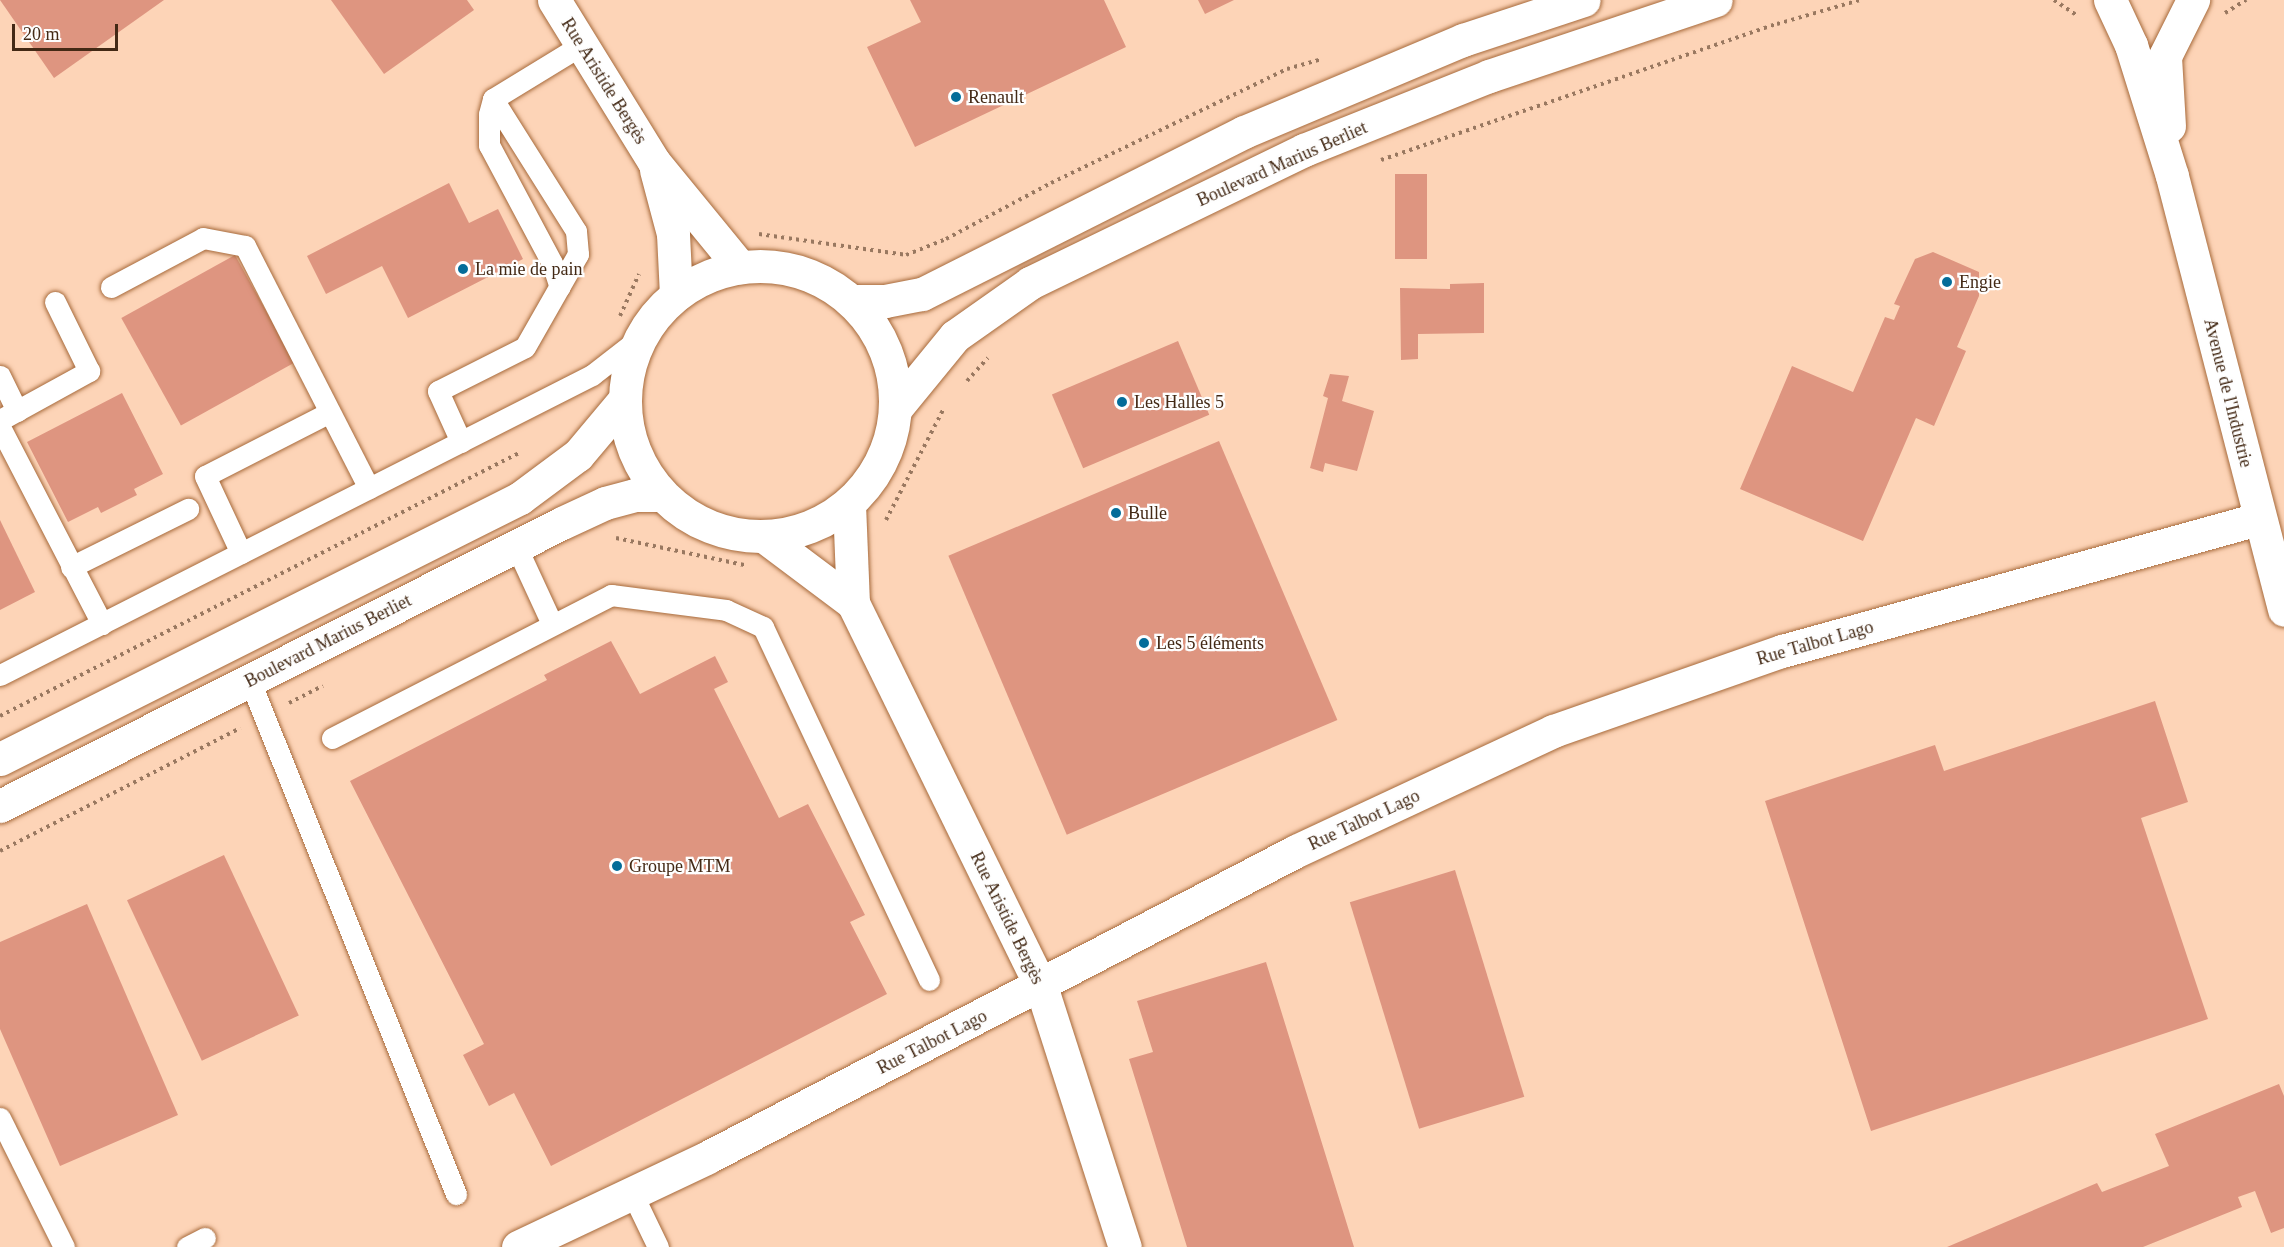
<!DOCTYPE html>
<meta charset="utf-8">
<style>
body{margin:0}
#map{position:relative;width:2284px;height:1247px;overflow:hidden;background:#fdd4b7;font-family:Georgia,serif}
div>[style]{position:absolute}
[style*='--x']{left:calc(var(--x)*1px);top:calc(var(--y)*1px);width:calc(var(--w)*1px);rotate:calc(var(--a)*1deg)}
.building>*{inset:0;background:#de9580;transform-origin:0 0}
.path>*{height:4px;margin-top:-2px;transform-origin:0;background:repeating-linear-gradient(90deg,#997860 0 3px,transparent 0 7.5px)}
.roads{filter:drop-shadow(0 0 2px #a76a3b) drop-shadow(0 0 2px #a76a3b)}
.lane>*{height:21px;margin:-10.5px;padding:0 10.5px;transform-origin:10.5px;border-radius:10.5px;background:#fff}
.street>*{height:33px;margin:-16.5px;padding:0 16.5px;transform-origin:16.5px;border-radius:16.5px;background:#fff}
.secondary>*{height:33px;margin:-16.5px;padding:0 16.5px;transform-origin:16.5px;border-radius:16.5px;background:#fff}
.secondary>.ring{margin:-16.5px;padding:0;box-sizing:content-box;background:none;border:33px solid #fff;border-radius:50%}
.dots>*{width:16px;height:16px;translate:-50% -50%;box-sizing:border-box;border:3px solid #fefefe;border-radius:50%}
span{translate:-50% -50%;white-space:nowrap;text-align:center;line-height:1.15;-webkit-text-stroke:4.5px #fefefe;paint-order:stroke}
.street-label{font-size:18px;color:#432915}
.poi-label{font-size:18px;color:#432915}
.left{translate:0 -50%;text-align:left}
.scale{position:absolute;left:12px;top:24px;width:106px;height:27px;box-sizing:border-box;border:3px solid #432915;border-top:0;padding-left:8px;font-size:18px;line-height:21px;white-space:nowrap;color:#432915;-webkit-text-stroke:4px #fefefe;paint-order:stroke}
</style>
<div id="map">
<div class="building">
<i style="clip-path:polygon(0 0,164px 0,54px 78px)"></i>
<i style="clip-path:polygon(331px 0,467px 0,474px 10px,384px 74px)"></i>
<i style="clip-path:polygon(910px 0,1104px 0,1126px 47px,915px 147px,867px 47px,921px 22px)"></i>
<i style="clip-path:polygon(1198px 0,1234px 0,1205px 14px)"></i>
<i style="left:1427px;top:174px;width:85px;height:32px;rotate:90deg"></i>
<i style="clip-path:polygon(449px 183px,469px 223px,498px 209px,523px 259px,408px 318px,382px 266px,326px 294px,307px 256px)"></i>
<i style="clip-path:polygon(1933px 252px,1979px 272px,1979px 296px,1957px 347px,1966px 351px,1934px 426px,1916px 418px,1863px 541px,1740px 489px,1792px 366px,1853px 392px,1885px 317px,1894px 320px,1900px 306px,1894px 304px,1915px 259px)"></i>
<i style="left:235px;top:255px;width:123px;height:130px;rotate:61deg"></i>
<i style="clip-path:polygon(1484px 283px,1484px 333px,1418px 334px,1418px 359px,1401px 360px,1400px 288px,1450px 289px,1450px 284px)"></i>
<i style="left:1178px;top:341px;width:80px;height:137px;rotate:67deg"></i>
<i style="clip-path:polygon(1330px 374px,1349px 376px,1342px 401px,1374px 411px,1357px 471px,1325px 463px,1323px 472px,1310px 468px,1328px 398px,1323px 396px)"></i>
<i style="clip-path:polygon(122px 393px,163px 474px,134px 489px,137px 495px,101px 513px,98px 507px,68px 522px,27px 442px)"></i>
<i style="left:1219px;top:441px;width:303px;height:294px;rotate:67deg"></i>
<i style="clip-path:polygon(0 520px,35px 592px,0 610px)"></i>
<i style="clip-path:polygon(611px 641px,640px 694px,715px 656px,728px 682px,714px 689px,779px 818px,808px 804px,865px 915px,850px 922px,887px 994px,551px 1166px,514px 1093px,489px 1106px,463px 1055px,484px 1044px,350px 781px,547px 680px,544px 675px)"></i>
<i style="clip-path:polygon(2155px 701px,2188px 802px,2141px 818px,2208px 1019px,1871px 1131px,1765px 801px,1935px 745px,1944px 771px)"></i>
<i style="left:224px;top:855px;width:177px;height:107px;rotate:65deg"></i>
<i style="left:1455px;top:870px;width:237px;height:110px;rotate:73deg"></i>
<i style="clip-path:polygon(87px 904px,178px 1115px,60px 1166px,0 1029px,0 942px)"></i>
<i style="clip-path:polygon(1266px 962px,1354px 1247px,1187px 1247px,1129px 1059px,1153px 1052px,1137px 1001px)"></i>
<i style="clip-path:polygon(2279px 1084px,2284px 1096px,2284px 1228px,2271px 1233px,2255px 1191px,2238px 1197px,2242px 1207px,2143px 1247px,1947px 1247px,2097px 1183px,2102px 1192px,2169px 1166px,2155px 1134px)"></i>
</div>
<div class="path">
<i style="--x:2054;--y:0;--w:29;--a:34"></i>
<i style="--x:2225;--y:13;--w:25;--a:-32"></i>
<i style="--x:1381;--y:160;--w:419;--a:-19"></i>
<i style="--x:1777;--y:24;--w:86;--a:-16.1"></i>
<i style="--x:759;--y:234;--w:148;--a:8.1"></i>
<i style="--x:906;--y:255;--w:43;--a:-21.8"></i>
<i style="--x:946;--y:239;--w:119;--a:-28.1"></i>
<i style="--x:1051;--y:183;--w:262;--a:-25.8"></i>
<i style="--x:1287;--y:69;--w:35;--a:-16"></i>
<i style="--x:620;--y:316;--w:46;--a:-65.7"></i>
<i style="--x:967;--y:381;--w:31;--a:-48"></i>
<i style="--x:886;--y:520;--w:124;--a:-62.6"></i>
<i style="--x:616;--y:538;--w:131;--a:11.9"></i>
<i style="--x:289;--y:703;--w:38;--a:-27"></i>
<i style="--x:0;--y:716;--w:582;--a:-26.87"></i>
<i style="--x:0;--y:851;--w:270;--a:-27.1"></i>
</div>
<div class="roads">
<div class="lane">
<i style="--x:493;--y:99;--w:16;--a:105"></i>
<i style="--x:489;--y:114;--w:31;--a:90"></i>
<i style="--x:489;--y:145;--w:134;--a:61.9"></i>
<i style="--x:552;--y:263;--w:25;--a:72"></i>
<i style="--x:111;--y:287;--w:104;--a:-28"></i>
<i style="--x:203;--y:238;--w:43;--a:10.8"></i>
<i style="--x:245;--y:246;--w:272;--a:62.9"></i>
<i style="--x:0;--y:376;--w:39;--a:64"></i>
<i style="--x:0;--y:420;--w:102;--a:-28.8"></i>
<i style="--x:89;--y:371;--w:77;--a:-116.2"></i>
<i style="--x:0;--y:427;--w:222;--a:62.6"></i>
<i style="--x:461;--y:442;--w:56;--a:-114.3"></i>
<i style="--x:438;--y:391;--w:97;--a:-26.8"></i>
<i style="--x:525;--y:347;--w:107;--a:-60.3"></i>
<i style="--x:578;--y:254;--w:23;--a:-95"></i>
<i style="--x:576;--y:231;--w:156;--a:-122.2"></i>
<i style="--x:493;--y:99;--w:105;--a:-31.4"></i>
<i style="--x:516;--y:546;--w:86;--a:65.2"></i>
<i style="--x:241;--y:553;--w:85;--a:-115.1"></i>
<i style="--x:205;--y:476;--w:140;--a:-27.1"></i>
<i style="--x:71;--y:567;--w:131;--a:-26.4"></i>
<i style="--x:0;--y:675;--w:664;--a:-26.87"></i>
<i style="--x:592;--y:375;--w:62;--a:-37.8"></i>
<i style="--x:250;--y:681;--w:553;--a:68.12"></i>
<i style="--x:332;--y:738;--w:314;--a:-27.1"></i>
<i style="--x:611;--y:595;--w:116;--a:7.4"></i>
<i style="--x:726;--y:610;--w:41;--a:24.7"></i>
<i style="--x:763;--y:627;--w:390;--a:64.8"></i>
<i style="--x:0;--y:1118;--w:144;--a:63.6"></i>
<i style="--x:632;--y:1193;--w:60;--a:64.3"></i>
<i style="--x:187;--y:1247;--w:20;--a:-27"></i>
</div>
<div class="street">
<i style="--x:554;--y:0;--w:190;--a:58.3"></i>
<i style="--x:654;--y:162;--w:136;--a:50.7"></i>
<i style="--x:656;--y:170;--w:66;--a:75.1"></i>
<i style="--x:673;--y:234;--w:61;--a:87.2"></i>
<i style="--x:849;--y:504;--w:99;--a:87.7"></i>
<i style="--x:853;--y:603;--w:427;--a:63.9"></i>
<i style="--x:1041;--y:986;--w:274;--a:72.2"></i>
<i style="--x:765;--y:537;--w:110;--a:36.9"></i>
<i style="--x:518;--y:1247;--w:210;--a:-25.3"></i>
<i style="--x:708;--y:1157;--w:663;--a:-27.49"></i>
<i style="--x:1296;--y:851;--w:284;--a:-25"></i>
<i style="--x:1553;--y:731;--w:243;--a:-19.3"></i>
<i style="--x:1782;--y:651;--w:496;--a:-15.5"></i>
</div>
<div class="secondary">
<i style="--x:2110;--y:0;--w:50;--a:65"></i>
<i style="--x:2131;--y:45;--w:137;--a:72.6"></i>
<i style="--x:2172;--y:176;--w:448;--a:75.5"></i>
<i style="--x:2169;--y:126;--w:70;--a:-93.3"></i>
<i style="--x:2165;--y:56;--w:63;--a:-63.4"></i>
<i class="ring" style="left:625px;top:266px;width:237px;height:237px"></i>
<i style="--x:852;--y:301;--w:33;--a:0"></i>
<i style="--x:885;--y:301;--w:38;--a:-11"></i>
<i style="--x:922;--y:294;--w:360;--a:-26.7"></i>
<i style="--x:1244;--y:132;--w:238;--a:-22.8"></i>
<i style="--x:1463;--y:40;--w:127;--a:-18.3"></i>
<i style="--x:896;--y:408;--w:93;--a:-50.7"></i>
<i style="--x:955;--y:336;--w:92;--a:-35.2"></i>
<i style="--x:1030;--y:283;--w:305;--a:-25.9"></i>
<i style="--x:1304;--y:150;--w:199;--a:-21.8"></i>
<i style="--x:1489;--y:76;--w:239;--a:-18.5"></i>
<i style="--x:0;--y:759;--w:582;--a:-26.65"></i>
<i style="--x:520;--y:498;--w:72;--a:-36.6"></i>
<i style="--x:578;--y:455;--w:73;--a:-50"></i>
<i style="--x:0;--y:806;--w:629;--a:-26.73"></i>
<i style="--x:562;--y:523;--w:47;--a:-24.9"></i>
<i style="--x:605;--y:503;--w:31;--a:-15"></i>
<i style="--x:635;--y:495;--w:27;--a:0"></i>
</div>
</div>
<div class="dots">
<i style="left:956px;top:97px;background:#036c99"></i>
<i style="left:463px;top:269px;background:#036c99"></i>
<i style="left:1947px;top:282px;background:#036c99"></i>
<i style="left:1122px;top:402px;background:#036c99"></i>
<i style="left:1116px;top:513px;background:#036c99"></i>
<i style="left:1144px;top:643px;background:#036c99"></i>
<i style="left:617px;top:866px;background:#036c99"></i>
</div>
<div class="street-label">
<span style="left:604px;top:81px;rotate:58deg">Rue Aristide Bergès</span>
<span style="left:1282px;top:164px;rotate:-24deg">Boulevard Marius Berliet</span>
<span style="left:2228px;top:393px;rotate:76deg">Avenue de l'Industrie</span>
<span style="left:328px;top:641px;rotate:-27deg">Boulevard Marius Berliet</span>
<span style="left:1815px;top:643px;rotate:-16deg">Rue Talbot Lago</span>
<span style="left:1364px;top:820px;rotate:-25deg">Rue Talbot Lago</span>
<span style="left:1007px;top:918px;rotate:64deg">Rue Aristide Bergès</span>
<span style="left:932px;top:1042px;rotate:-27deg">Rue Talbot Lago</span>
</div>
<div class="poi-label">
<span class="left" style="left:968px;top:97px">Renault</span>
<span class="left" style="left:475px;top:269px">La mie de pain</span>
<span class="left" style="left:1959px;top:282px">Engie</span>
<span class="left" style="left:1134px;top:402px">Les Halles 5</span>
<span class="left" style="left:1128px;top:513px">Bulle</span>
<span class="left" style="left:1156px;top:643px">Les 5 éléments</span>
<span class="left" style="left:629px;top:866px">Groupe MTM</span>
</div>
<div class="scale">20 m</div>
</div>
